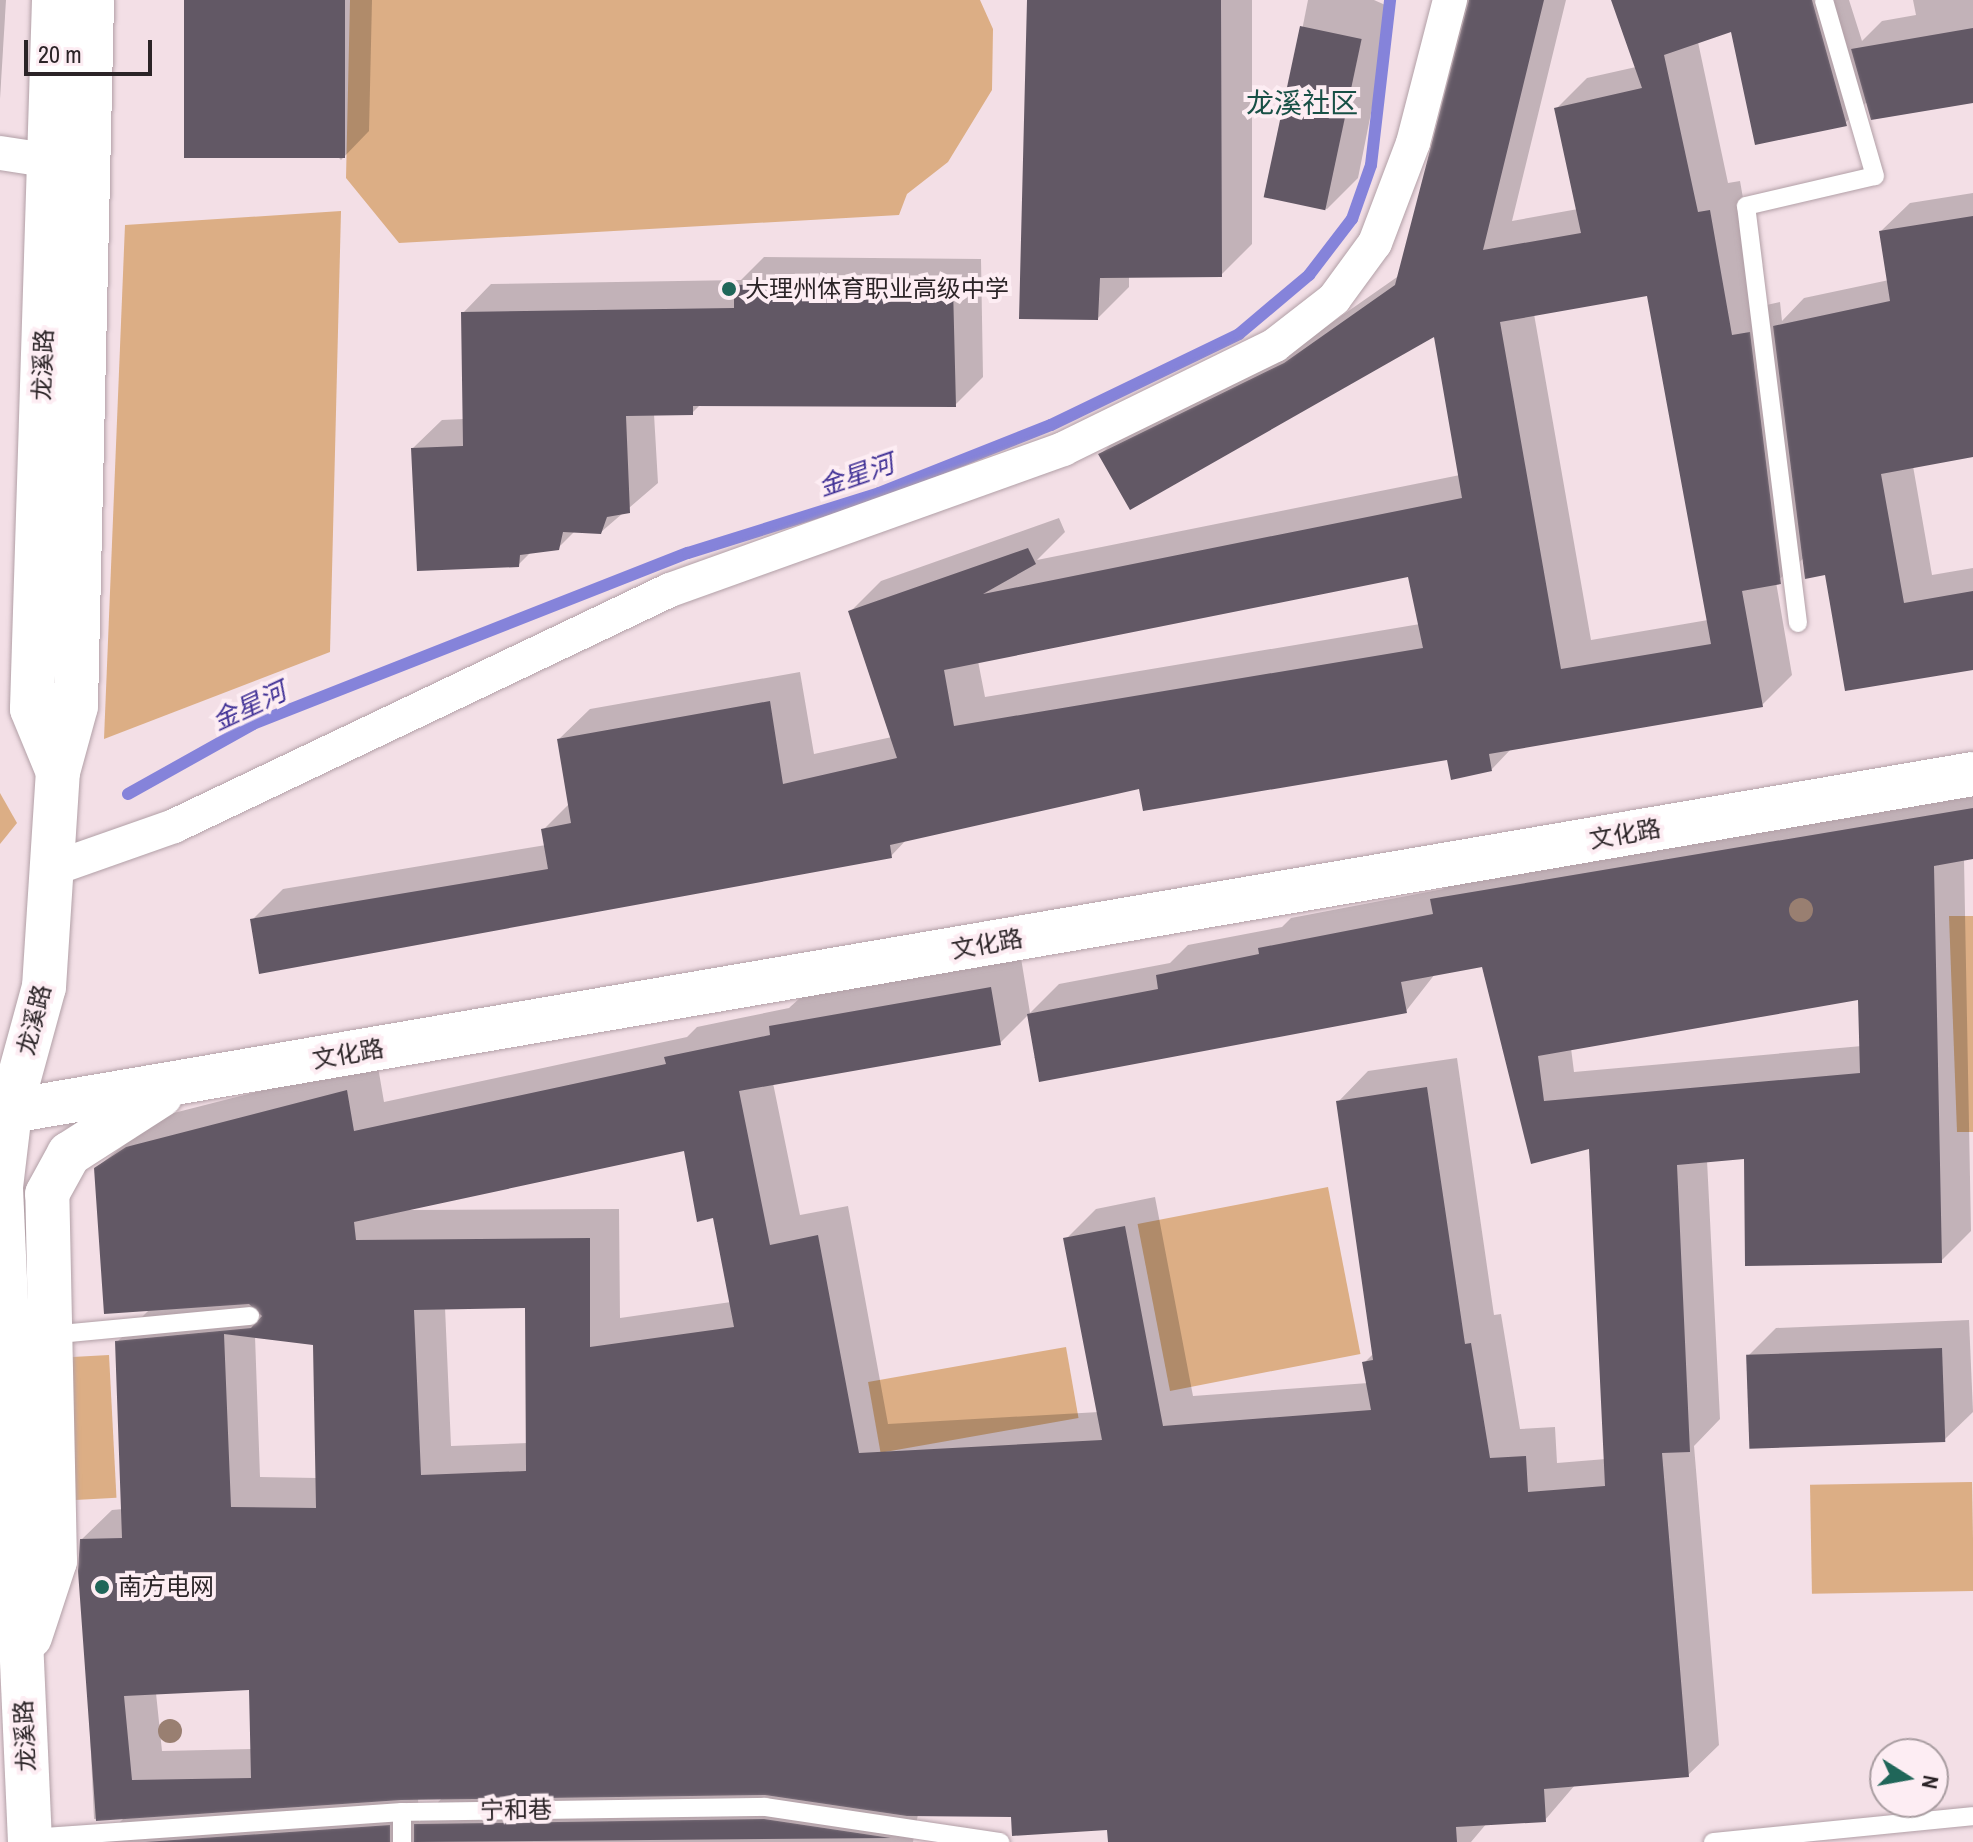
<!DOCTYPE html>
<meta charset="utf-8">
<style>
body{margin:0}
#map{position:relative;width:1973px;height:1842px;overflow:hidden;background:#f3dfe6;font-family:"Archivo Narrow","Noto Sans SC",sans-serif}
div>[style]{position:absolute}
[style*='--x']{left:calc(var(--x)*1px);top:calc(var(--y)*1px);width:calc(var(--w)*1px);rotate:calc(var(--a)*1deg)}
.green>*{inset:0;background:#dcae85;transform-origin:0 0}
.shadow>*{inset:0;background:#0003}
.stream>*{height:12px;margin:-6px;padding:0 6px;transform-origin:6px;border-radius:6px;background:#8583da}
.building>*{inset:0;background:#625865;transform-origin:0 0}
.roads{filter:drop-shadow(0 0 2px #b2a0a7) drop-shadow(0 0 2px #b2a0a7)}
.service>*{height:18px;margin:-9px;padding:0 9px;transform-origin:9px;border-radius:9px;background:#fff}
.minor>*{height:34px;margin:-17px;padding:0 17px;transform-origin:17px;border-radius:17px;background:#fff}
.tertiary>*{height:44px;margin:-22px;padding:0 22px;transform-origin:22px;border-radius:22px;background:#fff}
.trees>*{width:24px;height:24px;margin:-12px;border-radius:50%;background:#997f71}
.dots>*{width:22px;height:22px;translate:-50% -50%;box-sizing:border-box;border:4px solid #fdedf3;border-radius:50%}
span{translate:-50% -50%;white-space:nowrap;text-align:center;line-height:1.15;-webkit-text-stroke:8px #fdedf3;paint-order:stroke}
.poi-label{font-size:24px;color:#2b2427}
.left{translate:0 -50%;text-align:left}
.street-label{font-size:24px;color:#2b2427}
.water-label{font-size:26px;color:#403196;font-style:italic}
.quarter-label{font-size:28px;color:#185046}
.north{position:absolute;left:1869px;top:1738px;width:80px;height:80px;box-sizing:border-box;background:#fdedf3;border:2px solid #a99da1;border-radius:50%;rotate:101deg;font-size:22px;font-weight:700;line-height:32px;text-align:center;color:#2b2427}
.north::after{content:'';display:block;margin:auto;width:28px;height:36px;background:#206659;clip-path:polygon(50% 0,100% 100%,50% 72%,0 100%)}
.scale{position:absolute;left:24px;top:40px;width:128px;height:36px;box-sizing:border-box;border:4px solid #2b2427;border-top:0;padding-left:10px;font-size:24px;line-height:28px;white-space:nowrap;color:#2b2427;-webkit-text-stroke:6px #fdedf3;paint-order:stroke}
</style>
<div id="map">
<div class="green">
<i style="clip-path:polygon(350px 0,980px 0,993px 29px,992px 90px,948px 162px,907px 194px,899px 215px,399px 243px,346px 178px)"></i>
<i style="clip-path:polygon(341px 211px,330px 652px,104px 739px,125px 225px)"></i>
<i style="clip-path:polygon(0 793px,17px 823px,0 844px)"></i>
<i style="clip-path:polygon(1949px 916px,1973px 916px,1973px 1132px,1957px 1132px)"></i>
<i style="left:1328px;top:1187px;width:170px;height:194px;rotate:79deg"></i>
<i style="left:1066px;top:1347px;width:72px;height:201px;rotate:80deg"></i>
<i style="left:109px;top:1355px;width:143px;height:55px;rotate:87deg"></i>
<i style="left:1972px;top:1482px;width:109px;height:162px;rotate:89deg"></i>
</div>
<div class="shadow">
<i style="clip-path:polygon(0 0,6px 0,0 99px)"></i>
<i style="clip-path:polygon(186px 0,372px 0,369px 131px,341px 160px)"></i>
<i style="clip-path:polygon(1029px 0,1252px 0,1252px 244px,1221px 275px,1129px 276px,1129px 287px,1098px 318px)"></i>
<i style="clip-path:polygon(1308px 0,1374px 0,1392px 8px,1358px 178px,1327px 209px,1269px 197px)"></i>
<i style="clip-path:polygon(evenodd,1467px 0,1566px 0,1512px 221px,1578px 209px,1556px 109px,1587px 78px,1636px 67px,1613px 0,1849px 0,1862px 41px,1882px 21px,1916px 15px,1913px 0,1973px 0,1973px 101px,1868px 101px,1846px 122px,1756px 143px,1732px 30px,1698px 42px,1728px 183px,1740px 181px,1762px 306px,1780px 302px,1782px 321px,1804px 298px,1889px 280px,1881px 231px,1910px 203px,1973px 193px,1973px 455px,1913px 466px,1932px 575px,1973px 568px,1973px 667px,1804px 558px,1776px 582px,1792px 675px,1762px 705px,1512px 748px,1492px 769px,1448px 758px,1141px 787px,908px 838px,891px 856px,252px 920px,283px 889px,546px 845px,543px 830px,570px 803px,559px 739px,590px 709px,800px 672px,814px 754px,892px 737px,850px 612px,881px 581px,1059px 518px,1065px 532px,1037px 560px,1460px 475px,1435px 334px,1100px 455px,1131px 424px,1317px 333px,1400px 275px,1467px 0,1649px 293px,1708px 620px,1591px 640px,1534px 314px,1649px 293px,1467px 0,1410px 575px,1420px 624px,985px 697px,978px 661px,1410px 575px)"></i>
<i style="clip-path:polygon(764px 257px,981px 259px,983px 377px,955px 405px,701px 404px,692px 413px,654px 414px,658px 483px,601px 532px,575px 531px,558px 548px,532px 551px,518px 565px,413px 448px,442px 420px,464px 419px,463px 313px,491px 284px,741px 280px)"></i>
<i style="clip-path:polygon(evenodd,1973px 783px,1973px 857px,1964px 859px,1971px 1231px,1941px 1261px,1746px 1157px,1707px 1160px,1720px 1419px,1694px 1446px,1719px 1745px,1688px 1775px,1575px 1785px,1545px 1820px,1487px 1823px,1471px 1842px,1206px 1842px,1012px 1815px,918px 1814px,913px 1842px,100px 1842px,125px 1817px,94px 1819px,81px 1540px,112px 1510px,123px 1509px,117px 1342px,150px 1309px,96px 1168px,158px 1117px,377px 1061px,384px 1102px,687px 1037px,697px 1027px,789px 1008px,801px 997px,1021px 958px,1030px 1013px,1059px 984px,1170px 963px,1188px 945px,1282px 927px,1291px 918px,1443px 889px,1462px 870px,1973px 783px,1483px 965px,1532px 1161px,1591px 1147px,1606px 1459px,1557px 1463px,1555px 1427px,1520px 1429px,1501px 1314px,1494px 1315px,1457px 1058px,1368px 1071px,1338px 1102px,1374px 1353px,1365px 1362px,1368px 1383px,1193px 1396px,1155px 1197px,1096px 1209px,1066px 1239px,1099px 1412px,888px 1424px,848px 1206px,800px 1215px,773px 1083px,1000px 1043px,1029px 1014px,1406px 1011px,1435px 974px,1483px 965px,1973px 783px,1860px 998px,1862px 1046px,1574px 1072px,1571px 1048px,1860px 998px,1973px 783px,685px 1148px,715px 1216px,731px 1302px,620px 1318px,619px 1209px,407px 1210px,685px 1148px,1973px 783px,527px 1306px,528px 1443px,451px 1446px,445px 1307px,527px 1306px,1973px 783px,255px 1336px,315px 1343px,317px 1478px,260px 1477px,255px 1336px,1973px 783px,251px 1688px,252px 1749px,162px 1751px,156px 1693px,251px 1688px,1973px 783px,443px 1797px,419px 1822px,418px 1798px,443px 1797px)"></i>
<i style="clip-path:polygon(1969px 1320px,1973px 1412px,1944px 1440px,1748px 1356px,1776px 1328px)"></i>
</div>
<div class="stream">
<i style="--x:128;--y:794;--w:143;--a:-29.2"></i>
<i style="--x:253;--y:724;--w:467;--a:-21.5"></i>
<i style="--x:688;--y:553;--w:200;--a:-17.4"></i>
<i style="--x:879;--y:493;--w:185;--a:-21.6"></i>
<i style="--x:1051;--y:425;--w:209;--a:-25.8"></i>
<i style="--x:1239;--y:334;--w:92;--a:-40.1"></i>
<i style="--x:1309;--y:275;--w:71;--a:-52.5"></i>
<i style="--x:1352;--y:219;--w:57;--a:-70.6"></i>
<i style="--x:1371;--y:165;--w:166;--a:-83.4"></i>
</div>
<div class="building">
<i style="left:184px;top:0;width:161px;height:158px"></i>
<i style="clip-path:polygon(1027px 0,1221px 0,1222px 277px,1100px 278px,1098px 320px,1019px 319px)"></i>
<i style="clip-path:polygon(evenodd,1469px 0,1544px 0,1483px 250px,1581px 233px,1554px 108px,1642px 88px,1611px 0,1812px 0,1847px 126px,1755px 145px,1731px 32px,1664px 55px,1698px 212px,1710px 210px,1732px 335px,1750px 332px,1781px 584px,1742px 591px,1763px 707px,1489px 754px,1492px 771px,1451px 780px,1447px 760px,1143px 811px,1139px 789px,890px 845px,892px 858px,259px 974px,250px 919px,548px 869px,541px 829px,571px 823px,557px 739px,770px 701px,783px 784px,897px 758px,848px 611px,1028px 548px,1036px 564px,983px 594px,1462px 498px,1434px 337px,1130px 510px,1098px 454px,1284px 363px,1395px 285px,1469px 0,1647px 296px,1711px 644px,1561px 669px,1500px 322px,1647px 296px,1469px 0,1408px 577px,1423px 648px,954px 726px,944px 670px,1408px 577px)"></i>
<i style="left:1300px;top:26px;width:63px;height:175px;rotate:12deg"></i>
<i style="clip-path:polygon(1973px 28px,1973px 103px,1871px 120px,1851px 49px)"></i>
<i style="clip-path:polygon(1973px 216px,1973px 457px,1881px 474px,1904px 603px,1973px 591px,1973px 670px,1845px 691px,1825px 575px,1805px 579px,1773px 326px,1890px 301px,1879px 231px)"></i>
<i style="clip-path:polygon(815px 283px,815px 291px,953px 287px,956px 407px,693px 406px,693px 415px,626px 416px,630px 513px,607px 517px,601px 534px,563px 532px,559px 550px,520px 555px,519px 567px,417px 571px,411px 448px,463px 446px,461px 312px,734px 308px,734px 285px)"></i>
<i style="clip-path:polygon(evenodd,1973px 808px,1973px 859px,1934px 866px,1942px 1263px,1745px 1266px,1744px 1159px,1677px 1165px,1690px 1452px,1662px 1453px,1689px 1777px,1544px 1789px,1546px 1822px,1456px 1827px,1457px 1842px,1108px 1842px,1107px 1830px,1012px 1836px,1011px 1817px,907px 1816px,765px 1795px,401px 1800px,96px 1821px,78px 1571px,80px 1539px,122px 1538px,115px 1341px,251px 1328px,262px 1316px,249px 1304px,104px 1314px,94px 1168px,126px 1147px,347px 1090px,354px 1131px,666px 1064px,664px 1057px,770px 1035px,769px 1026px,991px 987px,1001px 1045px,739px 1091px,770px 1245px,818px 1235px,859px 1453px,1102px 1440px,1063px 1238px,1125px 1226px,1163px 1426px,1371px 1410px,1362px 1362px,1373px 1360px,1336px 1101px,1427px 1087px,1465px 1344px,1471px 1343px,1490px 1458px,1526px 1456px,1528px 1492px,1605px 1486px,1589px 1149px,1531px 1164px,1482px 967px,1401px 982px,1407px 1013px,1039px 1082px,1027px 1014px,1158px 989px,1156px 975px,1259px 954px,1258px 948px,1433px 914px,1430px 899px,1973px 808px,1858px 1000px,1860px 1073px,1544px 1101px,1538px 1056px,1858px 1000px,1973px 808px,684px 1151px,697px 1222px,713px 1218px,734px 1327px,590px 1347px,590px 1238px,356px 1240px,354px 1222px,684px 1151px,1973px 808px,525px 1308px,526px 1471px,421px 1475px,414px 1310px,525px 1308px,1973px 808px,224px 1334px,313px 1345px,316px 1508px,231px 1507px,224px 1334px,1973px 808px,249px 1690px,251px 1778px,132px 1780px,124px 1696px,249px 1690px)"></i>
<i style="left:1942px;top:1348px;width:94px;height:196px;rotate:88deg"></i>
<i style="clip-path:polygon(764px 1819px,891px 1838px,414px 1842px,414px 1824px)"></i>
<i style="clip-path:polygon(390px 1825px,390px 1842px,145px 1842px)"></i>
</div>
<div class="roads">
<div class="service">
<i style="--x:1798;--y:623;--w:420;--a:-97.1"></i>
<i style="--x:1746;--y:206;--w:132;--a:-13.1"></i>
<i style="--x:1875;--y:176;--w:183;--a:-106.2"></i>
<i style="--x:49;--y:1335;--w:202;--a:-5.4"></i>
<i style="--x:402;--y:1812;--w:30;--a:90"></i>
<i style="--x:30;--y:1838;--w:373;--a:-4"></i>
<i style="--x:402;--y:1812;--w:363;--a:-0.8"></i>
<i style="--x:765;--y:1807;--w:238;--a:8.5"></i>
<i style="--x:1713;--y:1842;--w:261;--a:-5.7"></i>
</div>
<div class="minor">
<i style="--x:0;--y:153;--w:73;--a:8.7"></i>
<i style="--x:55;--y:868;--w:126;--a:-19.4"></i>
<i style="--x:174;--y:826;--w:549;--a:-25.45"></i>
<i style="--x:670;--y:590;--w:418;--a:-19.7"></i>
<i style="--x:1063;--y:449;--w:236;--a:-26.1"></i>
<i style="--x:1275;--y:345;--w:75;--a:-37.9"></i>
<i style="--x:1334;--y:299;--w:69;--a:-53.8"></i>
<i style="--x:1375;--y:243;--w:107;--a:-69.2"></i>
<i style="--x:1413;--y:143;--w:148;--a:-75.5"></i>
</div>
<div class="tertiary">
<i style="--x:54;--y:0;--w:709;--a:91.78"></i>
<i style="--x:32;--y:709;--w:68;--a:67.6"></i>
<i style="--x:0;--y:1113;--w:2002;--a:-9.75"></i>
<i style="--x:30;--y:1637;--w:80;--a:-71.8"></i>
<i style="--x:55;--y:1561;--w:367;--a:-91.2"></i>
<i style="--x:47;--y:1194;--w:46;--a:-61.2"></i>
<i style="--x:69;--y:1154;--w:109;--a:-32.7"></i>
<i style="--x:30;--y:1842;--w:656;--a:-92.54"></i>
<i style="--x:1;--y:1187;--w:77;--a:-83.2"></i>
<i style="--x:10;--y:1111;--w:129;--a:-74.7"></i>
<i style="--x:44;--y:987;--w:215;--a:-86.3"></i>
<i style="--x:58;--y:772;--w:68;--a:-74.7"></i>
<i style="--x:76;--y:706;--w:706;--a:-88.7"></i>
</div>
</div>
<div class="trees">
<i style="left:1801px;top:910px"></i>
<i style="left:170px;top:1731px"></i>
</div>
<div class="dots">
<i style="left:729px;top:289px;background:#206659"></i>
<i style="left:102px;top:1587px;background:#206659"></i>
</div>
<div class="poi-label">
<span class="left" style="left:745px;top:289px">大理州体育职业高级中学</span>
<span class="left" style="left:118px;top:1587px">南方电网</span>
</div>
<div class="street-label">
<span style="left:43px;top:365px;rotate:-88deg">龙溪路</span>
<span style="left:1625px;top:834px;rotate:-10deg">文化路</span>
<span style="left:987px;top:944px;rotate:-10deg">文化路</span>
<span style="left:34px;top:1020px;rotate:-76deg">龙溪路</span>
<span style="left:348px;top:1054px;rotate:-10deg">文化路</span>
<span style="left:25px;top:1736px;rotate:-93deg">龙溪路</span>
<span style="left:516px;top:1810px;rotate:-1deg">宁和巷</span>
</div>
<div class="water-label">
<span style="left:856px;top:475px;rotate:-19deg">金星河</span>
<span style="left:249px;top:706px;rotate:-25deg">金星河</span>
</div>
<div class="quarter-label">
<span style="left:1302px;top:103px">龙溪社区</span>
</div>
<div class="north">N</div>
<div class="scale">20 m</div>
</div>
